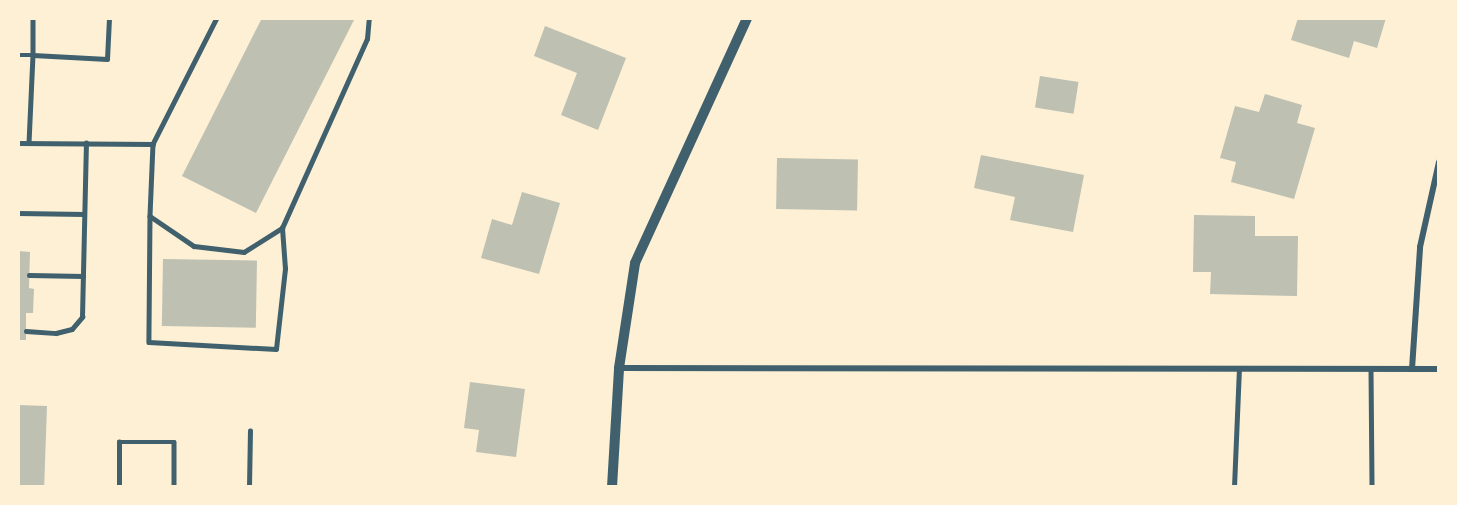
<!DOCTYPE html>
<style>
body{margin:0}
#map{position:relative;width:1457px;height:505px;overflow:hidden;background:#fdf0d5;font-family:"Nunito Sans",sans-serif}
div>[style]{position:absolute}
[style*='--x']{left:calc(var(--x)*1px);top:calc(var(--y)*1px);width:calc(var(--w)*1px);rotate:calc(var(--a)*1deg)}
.building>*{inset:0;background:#bec0b2;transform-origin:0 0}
.service>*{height:4.5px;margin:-2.25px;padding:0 2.25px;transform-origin:2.25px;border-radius:2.25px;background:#3f606c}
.minor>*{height:6px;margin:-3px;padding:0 3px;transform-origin:3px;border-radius:3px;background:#3f606c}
.tertiary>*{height:10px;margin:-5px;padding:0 5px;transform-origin:5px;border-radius:5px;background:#3f606c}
span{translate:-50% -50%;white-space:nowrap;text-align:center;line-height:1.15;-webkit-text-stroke:4.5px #fdf0d5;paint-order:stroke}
.frame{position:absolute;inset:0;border:20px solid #fdf0d5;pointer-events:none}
</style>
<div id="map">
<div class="building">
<i style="clip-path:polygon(262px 18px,355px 18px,256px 213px,182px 176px)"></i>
<i style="clip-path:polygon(1298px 18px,1386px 18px,1377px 48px,1354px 41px,1349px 58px,1291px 40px)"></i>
<i style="clip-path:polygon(545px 26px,626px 58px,598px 130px,561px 115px,577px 73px,534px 56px)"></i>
<i style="left:1040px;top:76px;width:39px;height:32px;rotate:9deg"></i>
<i style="clip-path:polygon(1265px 94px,1302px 105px,1297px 123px,1315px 128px,1294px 199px,1231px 182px,1236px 162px,1220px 158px,1235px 106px,1259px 112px)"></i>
<i style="clip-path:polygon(981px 155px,1084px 175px,1073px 232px,1010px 220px,1015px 197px,974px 188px)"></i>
<i style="left:777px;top:158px;width:81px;height:51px;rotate:1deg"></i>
<i style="clip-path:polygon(522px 192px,560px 203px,539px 274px,481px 258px,492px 219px,512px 225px)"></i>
<i style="clip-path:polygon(1194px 215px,1255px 216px,1255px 236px,1298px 236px,1297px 296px,1210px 294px,1211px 272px,1193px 272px)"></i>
<i style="clip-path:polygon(18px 251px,30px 252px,29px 288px,34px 289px,33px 313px,26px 313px,26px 340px,18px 340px)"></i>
<i style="left:163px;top:259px;width:94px;height:67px;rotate:1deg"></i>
<i style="clip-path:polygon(470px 382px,525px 389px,516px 457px,476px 452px,479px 430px,464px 428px)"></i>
<i style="left:18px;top:405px;width:29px;height:82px;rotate:2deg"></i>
</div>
<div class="service">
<i style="--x:33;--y:18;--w:37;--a:90"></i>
<i style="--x:33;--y:55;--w:74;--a:3.1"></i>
<i style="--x:107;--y:59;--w:41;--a:-87.2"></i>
<i style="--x:217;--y:18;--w:141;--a:116.9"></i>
<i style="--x:153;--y:144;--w:72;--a:92.4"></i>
<i style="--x:150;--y:216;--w:53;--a:34.3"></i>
<i style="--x:194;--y:246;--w:50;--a:6.8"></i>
<i style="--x:244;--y:252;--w:45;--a:-32.3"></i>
<i style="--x:282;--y:228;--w:207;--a:-65.8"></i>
<i style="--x:367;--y:39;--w:21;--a:-85"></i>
<i style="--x:18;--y:55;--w:15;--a:0"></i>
<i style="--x:33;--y:55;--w:88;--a:92.6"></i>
<i style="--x:18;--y:143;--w:135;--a:0.4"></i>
<i style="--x:18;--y:213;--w:66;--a:0.9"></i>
<i style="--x:150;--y:216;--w:126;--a:90.5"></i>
<i style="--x:149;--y:342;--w:127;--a:3.2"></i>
<i style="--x:276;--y:349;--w:81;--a:-83.6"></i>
<i style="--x:285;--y:269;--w:41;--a:-94.2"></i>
<i style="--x:29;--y:275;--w:54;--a:1.1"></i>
<i style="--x:26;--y:331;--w:30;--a:4"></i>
<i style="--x:56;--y:333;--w:16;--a:-14"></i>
<i style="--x:72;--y:329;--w:16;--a:-50"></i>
<i style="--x:82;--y:317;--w:174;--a:-88.7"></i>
<i style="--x:1371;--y:369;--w:118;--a:89.5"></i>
<i style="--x:119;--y:487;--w:45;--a:-90"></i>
<i style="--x:119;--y:442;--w:55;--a:0"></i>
<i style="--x:174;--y:442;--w:45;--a:90"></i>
<i style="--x:249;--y:487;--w:56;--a:-89"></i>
<i style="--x:1234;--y:487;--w:118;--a:-87.6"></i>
</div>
<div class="minor">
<i style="--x:619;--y:368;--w:820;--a:0.07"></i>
<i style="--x:1412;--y:369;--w:122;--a:-86.2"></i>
<i style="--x:1420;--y:247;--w:87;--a:-77.4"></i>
</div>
<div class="tertiary">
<i style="--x:612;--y:487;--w:119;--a:-86.6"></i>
<i style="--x:619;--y:368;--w:106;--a:-81.3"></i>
<i style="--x:635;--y:263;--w:269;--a:-65.4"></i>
</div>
<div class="frame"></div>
</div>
